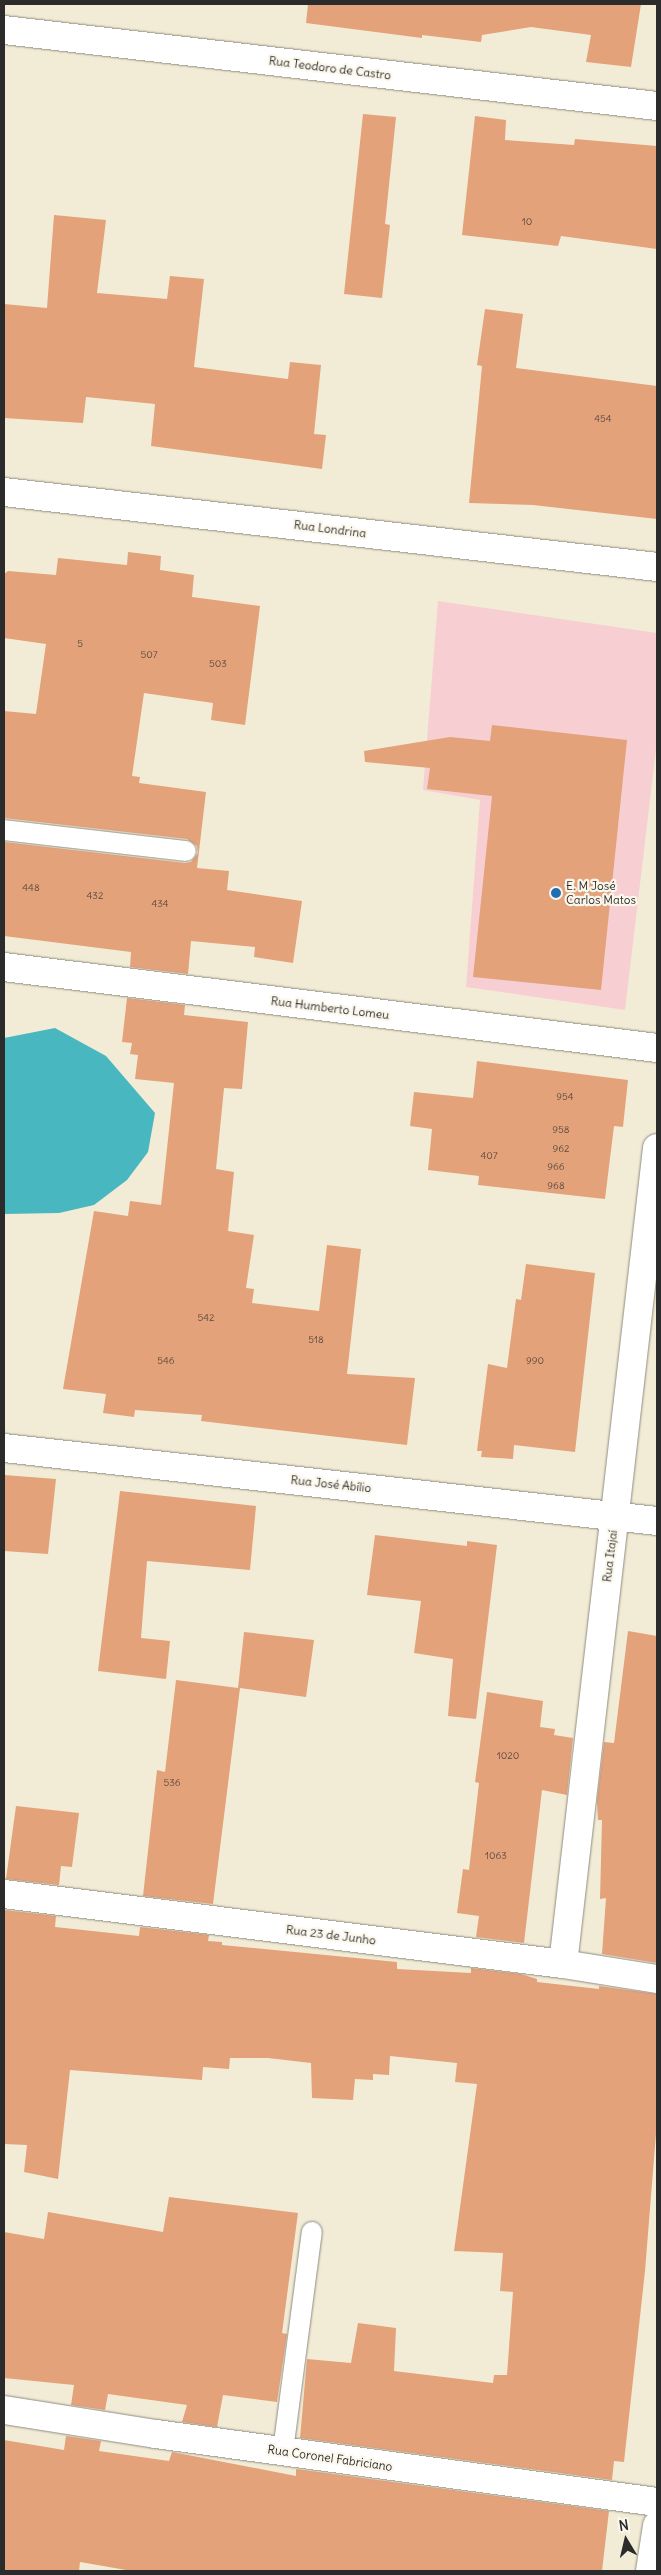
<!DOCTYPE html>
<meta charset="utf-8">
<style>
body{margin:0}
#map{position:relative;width:661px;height:2575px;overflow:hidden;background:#f2ecd6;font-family:Delius,sans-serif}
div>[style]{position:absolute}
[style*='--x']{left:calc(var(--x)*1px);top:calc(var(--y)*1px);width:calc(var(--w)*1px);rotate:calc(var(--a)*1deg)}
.built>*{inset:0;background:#f7cfd2}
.water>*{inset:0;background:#48b7bf}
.building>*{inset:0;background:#e3a27a}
.roads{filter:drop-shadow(0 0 1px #8e8c80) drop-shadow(0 0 1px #8e8c80)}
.service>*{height:20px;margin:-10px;padding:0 10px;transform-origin:10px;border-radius:10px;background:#fff}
.minor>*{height:28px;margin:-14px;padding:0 14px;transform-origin:14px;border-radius:14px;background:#fff}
.tertiary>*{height:28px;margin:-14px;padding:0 14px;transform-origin:14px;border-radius:14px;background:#fff}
.dots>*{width:14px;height:14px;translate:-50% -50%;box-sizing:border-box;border:2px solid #fbf7ec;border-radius:50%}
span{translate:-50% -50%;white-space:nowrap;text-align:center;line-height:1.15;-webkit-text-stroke:4.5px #fbf7ec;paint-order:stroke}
.number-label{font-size:10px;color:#59493f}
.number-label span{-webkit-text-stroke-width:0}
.street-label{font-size:12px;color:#2b2b2b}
.poi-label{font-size:12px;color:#2b2b2b}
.left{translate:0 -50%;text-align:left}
.frame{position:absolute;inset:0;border:5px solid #2b2b2b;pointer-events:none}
.north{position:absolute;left:601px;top:2515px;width:50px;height:50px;-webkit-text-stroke:4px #fbf7ec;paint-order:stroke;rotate:351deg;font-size:14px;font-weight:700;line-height:20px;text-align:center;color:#2b2b2b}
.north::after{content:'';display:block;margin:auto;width:18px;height:22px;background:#2b2b2b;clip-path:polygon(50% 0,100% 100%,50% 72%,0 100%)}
</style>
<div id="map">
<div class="built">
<i style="clip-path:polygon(438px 601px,657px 633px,657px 741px,625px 1010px,466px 987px,480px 800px,423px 790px)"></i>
</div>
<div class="water">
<i style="clip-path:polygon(55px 1028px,106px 1056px,155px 1113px,148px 1152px,127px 1180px,94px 1205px,59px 1213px,4px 1214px,4px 1038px)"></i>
</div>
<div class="building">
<i style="clip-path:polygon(308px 4px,641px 4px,631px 67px,586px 62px,591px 35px,531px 27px,482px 35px,481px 42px,422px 35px,422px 38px,306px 23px)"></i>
<i style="clip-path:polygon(363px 114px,396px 117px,385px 224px,390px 225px,382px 298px,344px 294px)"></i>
<i style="clip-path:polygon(475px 116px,506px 120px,505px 140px,574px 145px,575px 139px,657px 146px,657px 249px,561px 236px,558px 246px,462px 235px)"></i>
<i style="clip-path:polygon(54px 215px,106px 220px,97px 293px,167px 299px,170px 276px,204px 279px,194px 367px,288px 379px,290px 362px,321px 365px,314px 434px,326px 435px,322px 469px,151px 446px,155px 404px,86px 397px,83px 423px,4px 418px,4px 304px,47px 308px)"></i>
<i style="clip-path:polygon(485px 309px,523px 314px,516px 368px,657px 386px,657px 519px,533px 505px,469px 503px,482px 366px,477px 365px)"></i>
<i style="clip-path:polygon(128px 552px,161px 556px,160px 570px,194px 575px,192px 597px,260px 606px,245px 725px,211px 720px,213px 703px,144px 693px,132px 776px,140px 777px,139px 783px,206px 792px,197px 868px,229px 871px,227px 890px,302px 901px,293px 963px,254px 957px,255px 947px,191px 941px,188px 974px,130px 967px,131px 952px,4px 936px,4px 842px,185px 863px,191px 862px,198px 853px,197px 846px,187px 839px,4px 818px,4px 711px,36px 714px,46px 644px,4px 638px,4px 574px,8px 571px,56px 575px,58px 558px,127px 565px)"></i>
<i style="clip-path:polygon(492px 725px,627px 740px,601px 990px,473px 977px,492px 796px,427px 789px,430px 768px,365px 762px,364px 751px,450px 737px,490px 741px)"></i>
<i style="clip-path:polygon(127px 998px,185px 1005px,184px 1015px,248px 1022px,242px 1089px,224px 1088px,216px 1169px,234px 1172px,228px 1231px,254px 1235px,246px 1288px,254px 1289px,252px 1303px,319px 1311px,327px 1245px,361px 1249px,347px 1374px,415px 1378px,407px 1445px,201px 1421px,202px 1415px,135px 1410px,134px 1417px,103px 1413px,106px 1394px,63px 1389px,94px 1211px,128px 1216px,130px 1201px,161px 1205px,174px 1083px,135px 1079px,138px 1055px,130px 1054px,132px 1043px,122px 1042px)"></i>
<i style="clip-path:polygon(477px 1061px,628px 1080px,623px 1127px,614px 1126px,605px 1199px,478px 1185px,479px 1176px,428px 1170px,432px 1129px,410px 1126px,414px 1092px,473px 1098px)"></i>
<i style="clip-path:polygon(526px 1264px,595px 1273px,575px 1452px,514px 1445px,513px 1459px,481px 1457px,482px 1451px,477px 1451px,488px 1364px,507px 1368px,516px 1299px,521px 1300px)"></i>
<i style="clip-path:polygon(4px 1475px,56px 1479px,48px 1554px,4px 1551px)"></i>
<i style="clip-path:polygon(120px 1491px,256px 1506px,250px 1570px,147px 1561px,141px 1638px,170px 1641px,166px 1679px,98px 1671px)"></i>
<i style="clip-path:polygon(375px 1535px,467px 1546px,467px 1541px,497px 1545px,476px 1719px,448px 1716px,453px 1659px,414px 1653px,421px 1601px,367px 1595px)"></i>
<i style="clip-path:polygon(628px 1631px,657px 1636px,657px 1963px,602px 1954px,606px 1898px,600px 1899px,602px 1820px,598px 1820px,597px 1801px,604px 1742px,614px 1743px)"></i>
<i style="clip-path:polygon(244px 1632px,314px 1640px,306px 1697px,240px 1688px,213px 1904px,143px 1896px,157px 1770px,165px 1772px,176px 1680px,238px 1688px)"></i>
<i style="clip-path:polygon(487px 1692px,543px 1701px,540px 1727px,555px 1729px,554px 1735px,573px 1738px,567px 1795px,542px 1790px,524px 1943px,476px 1937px,479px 1916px,457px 1913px,463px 1869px,469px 1870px,479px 1783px,475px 1782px)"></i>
<i style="clip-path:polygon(16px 1806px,79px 1813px,72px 1867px,61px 1866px,59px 1885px,6px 1879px)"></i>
<i style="clip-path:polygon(4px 1910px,56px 1916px,55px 1927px,139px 1936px,140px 1927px,209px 1935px,208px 1941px,222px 1942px,222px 1945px,397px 1962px,397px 1969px,471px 1973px,471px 1968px,521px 1974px,537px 1979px,537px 1982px,599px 1989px,599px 1986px,657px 1994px,657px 2121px,645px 2271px,624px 2462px,614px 2461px,612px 2480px,300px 2438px,307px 2359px,351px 2363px,358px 2323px,396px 2328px,394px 2371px,493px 2383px,494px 2375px,507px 2375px,513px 2292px,500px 2291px,503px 2253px,454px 2251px,477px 2084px,455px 2082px,457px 2063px,390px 2056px,389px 2075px,373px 2074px,373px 2080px,355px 2079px,353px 2100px,312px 2098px,311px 2063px,268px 2058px,230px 2058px,229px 2069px,203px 2067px,202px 2080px,70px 2070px,58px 2179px,24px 2172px,27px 2145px,4px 2144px)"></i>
<i style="clip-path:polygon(169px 2197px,298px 2213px,282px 2333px,287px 2334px,277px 2402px,223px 2395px,217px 2427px,182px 2422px,187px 2405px,108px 2394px,105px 2410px,71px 2405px,74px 2385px,4px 2378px,4px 2232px,44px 2239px,48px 2212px,163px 2232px)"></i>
<i style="clip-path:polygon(66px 2436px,101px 2441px,99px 2451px,169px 2461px,172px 2452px,296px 2476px,296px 2469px,609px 2511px,602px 2571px,132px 2571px,80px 2562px,79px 2571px,4px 2571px,4px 2440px,64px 2450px)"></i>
</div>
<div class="roads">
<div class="service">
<i style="--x:4;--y:830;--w:183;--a:6.6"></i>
<i style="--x:283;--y:2451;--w:221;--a:-82.5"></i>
</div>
<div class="minor">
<i style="--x:4;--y:30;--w:657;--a:6.64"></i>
<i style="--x:4;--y:492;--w:657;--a:6.55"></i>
<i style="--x:4;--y:967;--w:658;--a:7.07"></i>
<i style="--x:4;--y:1448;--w:657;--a:6.38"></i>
<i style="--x:4;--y:1894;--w:563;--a:7.14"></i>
<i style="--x:4;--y:2410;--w:154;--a:9"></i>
<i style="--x:156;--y:2434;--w:506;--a:7.73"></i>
</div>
<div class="tertiary">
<i style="--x:657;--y:1148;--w:821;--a:96.57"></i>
<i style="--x:563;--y:1964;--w:95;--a:9.1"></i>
<i style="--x:650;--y:2571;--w:46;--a:-81.2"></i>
</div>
</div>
<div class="dots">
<i style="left:556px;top:893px;background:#1f6fb2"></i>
</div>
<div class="number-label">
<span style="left:527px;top:222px">10</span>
<span style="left:603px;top:419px">454</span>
<span style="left:80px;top:644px">5</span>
<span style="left:149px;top:655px">507</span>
<span style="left:218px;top:664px">503</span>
<span style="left:31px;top:888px">448</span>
<span style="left:95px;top:896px">432</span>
<span style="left:160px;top:904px">434</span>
<span style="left:565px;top:1097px">954</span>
<span style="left:561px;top:1130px">958</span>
<span style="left:561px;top:1149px">962</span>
<span style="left:489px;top:1156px">407</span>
<span style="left:556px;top:1167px">966</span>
<span style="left:556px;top:1186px">968</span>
<span style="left:206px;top:1318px">542</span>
<span style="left:316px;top:1340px">518</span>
<span style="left:166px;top:1361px">546</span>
<span style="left:535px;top:1361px">990</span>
<span style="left:508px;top:1756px">1020</span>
<span style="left:172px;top:1783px">536</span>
<span style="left:496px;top:1856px">1063</span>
</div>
<div class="street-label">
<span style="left:330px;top:68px;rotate:7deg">Rua Teodoro de Castro</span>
<span style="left:330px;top:529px;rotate:7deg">Rua Londrina</span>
<span style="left:330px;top:1008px;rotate:7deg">Rua Humberto Lomeu</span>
<span style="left:331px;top:1484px;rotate:6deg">Rua José Abílio</span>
<span style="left:610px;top:1556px;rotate:-83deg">Rua Itajaí</span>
<span style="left:331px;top:1935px;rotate:7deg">Rua 23 de Junho</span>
<span style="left:330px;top:2458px;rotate:8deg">Rua Coronel Fabriciano</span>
</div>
<div class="poi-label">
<span class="left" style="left:566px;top:893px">E. M José<br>Carlos Matos</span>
</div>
<div class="frame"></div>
<div class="north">N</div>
</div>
